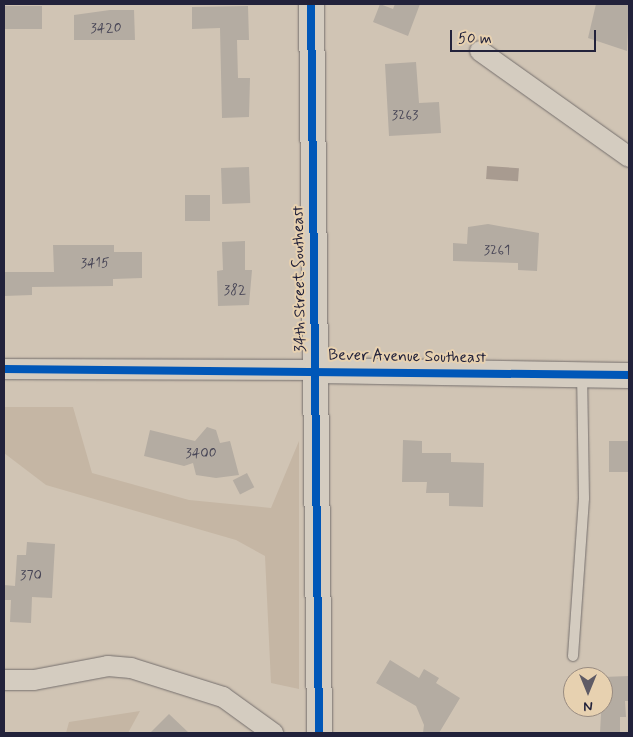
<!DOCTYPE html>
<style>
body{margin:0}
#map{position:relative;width:633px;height:737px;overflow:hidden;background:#d0c4b4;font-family:Mynerve,sans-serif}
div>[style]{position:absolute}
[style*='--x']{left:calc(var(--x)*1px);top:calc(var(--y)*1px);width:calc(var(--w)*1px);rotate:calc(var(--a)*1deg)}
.green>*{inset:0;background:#c5b6a4}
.water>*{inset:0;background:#a89b90;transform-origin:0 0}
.building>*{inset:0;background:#b4aca2;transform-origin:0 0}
.roads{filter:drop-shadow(0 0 1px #756f6d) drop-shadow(0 0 1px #756f6d)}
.service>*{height:10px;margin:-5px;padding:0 5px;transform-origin:5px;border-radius:5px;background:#d4ccc0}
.minor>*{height:20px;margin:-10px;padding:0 10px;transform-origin:10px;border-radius:10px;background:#d4ccc0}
.tertiary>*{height:25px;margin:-12.5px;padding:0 12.5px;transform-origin:12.5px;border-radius:12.5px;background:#d4ccc0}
.cycleway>*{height:8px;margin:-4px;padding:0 4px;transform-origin:4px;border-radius:4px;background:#0057b8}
span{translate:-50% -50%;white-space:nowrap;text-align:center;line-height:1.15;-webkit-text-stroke:4px #e7d1b0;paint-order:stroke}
.number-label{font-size:14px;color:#464455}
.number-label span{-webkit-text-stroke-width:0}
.street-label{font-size:16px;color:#22223b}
.frame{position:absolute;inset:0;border:5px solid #22223b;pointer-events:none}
.north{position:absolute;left:563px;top:667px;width:50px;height:50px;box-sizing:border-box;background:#e7d1b0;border:1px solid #988b81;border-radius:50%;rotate:180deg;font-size:14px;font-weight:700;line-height:20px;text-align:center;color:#22223b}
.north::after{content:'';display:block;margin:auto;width:18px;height:22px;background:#5f5b65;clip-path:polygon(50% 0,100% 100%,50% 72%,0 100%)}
.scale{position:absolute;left:450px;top:30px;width:146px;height:22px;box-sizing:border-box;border:2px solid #22223b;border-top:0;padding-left:6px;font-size:15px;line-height:18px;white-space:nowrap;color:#22223b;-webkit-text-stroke:4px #e7d1b0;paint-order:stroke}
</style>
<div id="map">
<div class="green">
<i style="clip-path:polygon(4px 407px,73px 407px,92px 473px,189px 500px,271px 508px,299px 441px,299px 689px,271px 683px,265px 556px,236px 540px,46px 485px,4px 453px)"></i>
<i style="clip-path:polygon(140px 711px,128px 733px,66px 733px,69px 722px)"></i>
</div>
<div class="water">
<i style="left:487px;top:166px;width:32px;height:13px;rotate:4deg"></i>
</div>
<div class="building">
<i style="clip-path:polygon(380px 4px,393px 9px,395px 4px,420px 4px,408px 36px,373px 22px)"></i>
<i style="clip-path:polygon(596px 4px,629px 4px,627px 51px,588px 38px)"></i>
<i style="left:4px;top:6px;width:38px;height:23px"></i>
<i style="clip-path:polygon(248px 6px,249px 40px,237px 40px,238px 78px,250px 78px,249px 117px,222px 118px,220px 28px,192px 29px,192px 7px)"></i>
<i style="clip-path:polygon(110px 10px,134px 10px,135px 40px,74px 40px,74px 15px)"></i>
<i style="clip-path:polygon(416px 62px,419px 103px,439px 102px,441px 133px,389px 136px,385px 64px)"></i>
<i style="left:249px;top:167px;width:36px;height:28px;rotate:88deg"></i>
<i style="left:210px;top:195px;width:26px;height:25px;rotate:90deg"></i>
<i style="clip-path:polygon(488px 224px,539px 233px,537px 271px,518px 270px,518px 263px,453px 261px,453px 243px,467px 244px,468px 227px)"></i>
<i style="clip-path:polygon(245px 241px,245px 270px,252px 270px,249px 305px,218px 306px,217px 271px,223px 270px,222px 242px)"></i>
<i style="clip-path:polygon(53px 245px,114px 245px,114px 252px,142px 252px,142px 278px,113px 279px,113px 286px,32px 287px,32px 295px,4px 296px,4px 272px,54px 272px)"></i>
<i style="clip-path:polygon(207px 427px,216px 430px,220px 443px,230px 441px,239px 475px,216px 478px,196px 475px,193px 463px,184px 466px,144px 456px,150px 430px,195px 441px)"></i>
<i style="clip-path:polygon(403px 440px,422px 441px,422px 453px,451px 453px,451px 462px,484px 463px,483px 507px,449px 506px,449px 493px,426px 493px,427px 482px,402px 482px)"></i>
<i style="left:609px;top:441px;width:20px;height:31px"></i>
<i style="left:247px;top:473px;width:16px;height:16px;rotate:63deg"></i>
<i style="clip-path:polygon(27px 542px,55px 544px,52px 598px,32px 597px,31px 623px,10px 622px,11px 600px,4px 600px,4px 585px,15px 586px,17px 555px,26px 555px)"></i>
<i style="clip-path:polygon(390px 660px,419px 678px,424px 669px,439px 678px,436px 683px,460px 698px,439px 733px,423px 733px,424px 725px,416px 706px,376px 683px)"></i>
<i style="clip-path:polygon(629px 676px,629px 701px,625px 701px,626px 717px,620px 717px,620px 733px,600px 733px,603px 677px)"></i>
<i style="clip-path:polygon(169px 714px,189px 733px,150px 733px)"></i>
</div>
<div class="roads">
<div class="service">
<i style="--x:573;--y:656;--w:158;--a:-86"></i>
<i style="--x:584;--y:498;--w:123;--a:-90.9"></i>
</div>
<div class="minor">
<i style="--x:480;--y:51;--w:183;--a:35.4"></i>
<i style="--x:4;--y:369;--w:311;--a:0.2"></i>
<i style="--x:4;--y:680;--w:30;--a:0"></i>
<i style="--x:34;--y:680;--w:75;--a:-10.7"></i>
<i style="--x:108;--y:666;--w:23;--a:5"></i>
<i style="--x:131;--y:668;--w:96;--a:17.5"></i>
<i style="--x:223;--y:697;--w:62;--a:35.8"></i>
</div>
<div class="tertiary">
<i style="--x:311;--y:4;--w:729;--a:89.37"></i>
<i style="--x:315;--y:370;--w:314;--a:0.9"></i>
</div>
</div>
<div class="cycleway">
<i style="--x:311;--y:4;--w:729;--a:89.37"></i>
<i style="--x:4;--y:369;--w:625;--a:0.55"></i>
</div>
<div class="number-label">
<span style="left:106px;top:28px">3420</span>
<span style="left:405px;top:115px">3263</span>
<span style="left:497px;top:250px">3261</span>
<span style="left:95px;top:263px">3415</span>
<span style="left:235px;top:290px">382</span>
<span style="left:201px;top:453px">3400</span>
<span style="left:31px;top:575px">370</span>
</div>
<div class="street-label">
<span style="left:300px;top:279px;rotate:-91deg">34th Street Southeast</span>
<span style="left:407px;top:357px;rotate:1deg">Bever Avenue Southeast</span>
</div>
<div class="frame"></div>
<div class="north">N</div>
<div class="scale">50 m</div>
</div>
